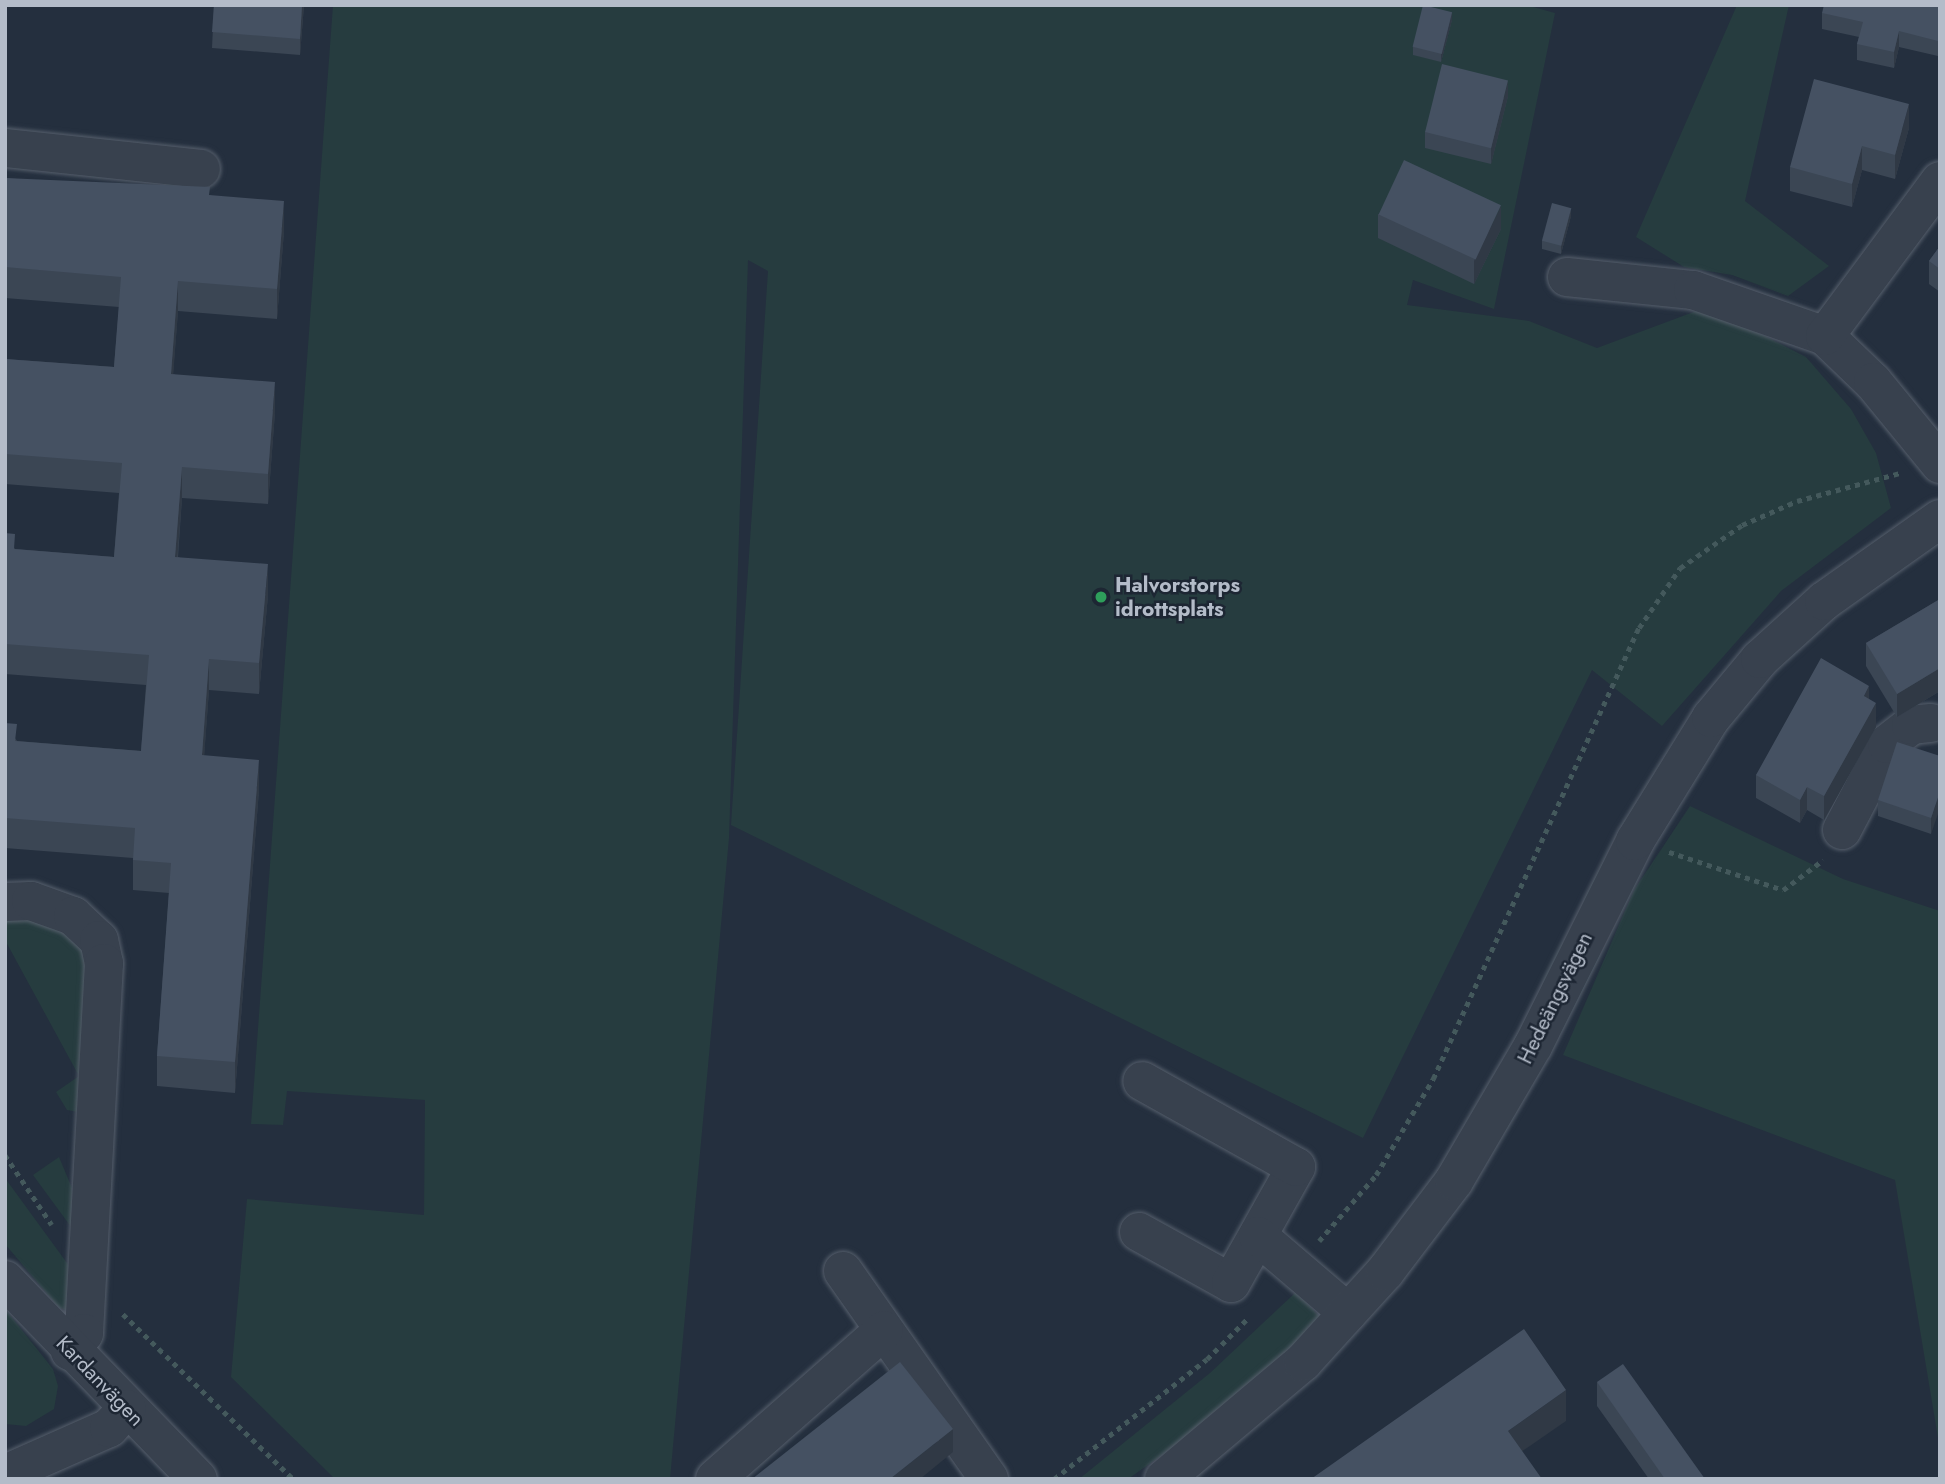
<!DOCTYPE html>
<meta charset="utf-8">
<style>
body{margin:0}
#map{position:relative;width:1945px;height:1484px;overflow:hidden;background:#242f3e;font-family:Jost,sans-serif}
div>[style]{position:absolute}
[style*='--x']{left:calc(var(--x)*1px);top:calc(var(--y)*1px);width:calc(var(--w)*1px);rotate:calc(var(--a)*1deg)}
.green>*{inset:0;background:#263c3f}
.path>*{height:4.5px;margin-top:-2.25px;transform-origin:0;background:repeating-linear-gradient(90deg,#44595c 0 5px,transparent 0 10px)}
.roads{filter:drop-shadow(0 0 2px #565f6c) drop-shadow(0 0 2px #565f6c)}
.minor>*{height:38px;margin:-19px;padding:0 19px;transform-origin:19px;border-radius:19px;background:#38414e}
.wall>*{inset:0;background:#3b4654}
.shaded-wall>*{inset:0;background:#303945}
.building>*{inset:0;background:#455162;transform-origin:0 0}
.dots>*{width:19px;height:19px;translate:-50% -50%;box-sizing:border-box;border:4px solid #1d2633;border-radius:50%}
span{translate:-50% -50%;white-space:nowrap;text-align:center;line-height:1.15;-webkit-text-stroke:5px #1d2633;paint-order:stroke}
.poi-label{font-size:21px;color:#b4bcc9;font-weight:700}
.left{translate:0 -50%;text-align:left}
.street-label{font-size:21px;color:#b4bcc9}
.frame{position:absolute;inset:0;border:7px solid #b4bcc9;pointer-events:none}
</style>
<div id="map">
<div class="green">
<i style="clip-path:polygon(333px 5px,1526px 5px,1555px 13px,1494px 309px,1413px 280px,1407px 305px,1529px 321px,1597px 348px,1707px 307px,1806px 357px,1851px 409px,1876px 453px,1891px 508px,1781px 591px,1662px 726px,1592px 670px,1363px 1138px,731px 825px,768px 271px,748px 260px,729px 838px,670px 1479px,335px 1479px,231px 1377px,247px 1199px,424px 1215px,425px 1100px,287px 1091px,283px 1125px,251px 1124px)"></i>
<i style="clip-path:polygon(1737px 5px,1789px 5px,1745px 201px,1829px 266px,1788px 296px,1732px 275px,1684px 267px,1636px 237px)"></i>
<i style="clip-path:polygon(1690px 806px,1843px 879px,1940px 911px,1940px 1450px,1895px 1180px,1563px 1055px,1634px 890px)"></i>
<i style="clip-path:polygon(5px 914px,61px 926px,81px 945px,89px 971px,78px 1112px,67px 1110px,56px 1092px,79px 1076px,5px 940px)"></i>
<i style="clip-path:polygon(59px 1157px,72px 1188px,74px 1231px,33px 1175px)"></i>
<i style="clip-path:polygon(5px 1178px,75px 1274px,72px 1311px,59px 1308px,5px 1244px)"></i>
<i style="clip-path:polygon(1296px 1292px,1319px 1316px,1315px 1326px,1193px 1433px,1128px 1479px,1079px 1479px,1210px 1373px)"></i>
<i style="clip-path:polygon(5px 1309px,53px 1369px,58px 1386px,54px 1409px,26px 1426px,5px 1424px)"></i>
</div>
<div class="path">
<i style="--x:1669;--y:852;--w:120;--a:18.4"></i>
<i style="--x:1783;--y:890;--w:50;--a:-36.9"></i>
<i style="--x:5;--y:1155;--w:84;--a:56.1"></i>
<i style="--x:1319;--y:1241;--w:87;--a:-49.2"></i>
<i style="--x:1376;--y:1175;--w:112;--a:-59.3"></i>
<i style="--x:1433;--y:1079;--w:496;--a:-65.5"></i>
<i style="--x:1639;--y:628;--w:73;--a:-55.7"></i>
<i style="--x:1680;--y:568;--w:75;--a:-34.7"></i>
<i style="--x:1742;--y:525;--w:60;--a:-23.6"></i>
<i style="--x:1797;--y:501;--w:107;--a:-15.2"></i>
<i style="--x:123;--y:1314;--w:237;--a:44.1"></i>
<i style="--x:1054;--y:1479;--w:194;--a:-38.1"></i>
<i style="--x:1207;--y:1359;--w:59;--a:-45"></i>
</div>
<div class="roads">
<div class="minor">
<i style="--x:5;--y:148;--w:197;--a:6.1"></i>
<i style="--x:1567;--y:277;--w:127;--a:5.9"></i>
<i style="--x:1693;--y:290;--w:140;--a:19.2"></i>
<i style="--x:1825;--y:336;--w:66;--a:43.8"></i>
<i style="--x:1873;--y:382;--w:106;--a:50.7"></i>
<i style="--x:1825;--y:336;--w:193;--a:-53.4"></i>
<i style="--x:1842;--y:830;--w:97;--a:-62.4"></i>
<i style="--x:1887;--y:744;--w:31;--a:-38"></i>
<i style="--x:1911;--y:725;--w:20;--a:-6"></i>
<i style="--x:5;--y:902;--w:26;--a:-2"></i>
<i style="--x:31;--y:901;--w:45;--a:19.7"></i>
<i style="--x:73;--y:916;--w:35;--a:43"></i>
<i style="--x:99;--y:940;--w:24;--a:78"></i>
<i style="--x:104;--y:963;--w:371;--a:93.1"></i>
<i style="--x:84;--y:1333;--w:23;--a:128"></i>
<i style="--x:1139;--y:1232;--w:105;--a:29"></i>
<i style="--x:1231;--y:1283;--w:133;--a:-60.7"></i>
<i style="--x:1296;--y:1167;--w:176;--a:-150.8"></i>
<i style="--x:1258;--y:1236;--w:118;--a:40.5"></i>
<i style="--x:843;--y:1271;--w:254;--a:54.9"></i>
<i style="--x:5;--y:1280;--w:277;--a:45.9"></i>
<i style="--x:5;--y:1474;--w:114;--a:-23.9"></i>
<i style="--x:109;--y:1428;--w:26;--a:-47"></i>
<i style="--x:715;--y:1479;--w:225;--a:-41.4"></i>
<i style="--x:1164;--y:1479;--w:182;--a:-40.1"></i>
<i style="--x:1303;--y:1362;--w:122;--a:-47.7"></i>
<i style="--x:1385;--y:1272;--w:114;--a:-52.8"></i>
<i style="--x:1454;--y:1181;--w:156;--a:-59.7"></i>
<i style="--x:1533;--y:1046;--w:229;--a:-63.5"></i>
<i style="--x:1635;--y:841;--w:145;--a:-58.3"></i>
<i style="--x:1711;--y:718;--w:77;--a:-50.3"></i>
<i style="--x:1760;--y:659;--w:86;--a:-42.2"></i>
<i style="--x:1824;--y:601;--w:142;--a:-35.3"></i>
</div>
</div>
<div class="wall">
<i style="clip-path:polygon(214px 5px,304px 5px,300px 55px,212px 48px)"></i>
<i style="clip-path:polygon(1940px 5px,1940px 49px,1938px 56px,1899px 47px,1894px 68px,1857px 60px,1857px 44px,1859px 37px,1822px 29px,1822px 13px)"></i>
<i style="clip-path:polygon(1452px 20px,1441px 62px,1413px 55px,1413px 47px)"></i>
<i style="clip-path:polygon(1508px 96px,1491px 164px,1425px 148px,1425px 132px)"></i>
<i style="clip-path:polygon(1909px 128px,1895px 179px,1862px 170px,1852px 207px,1790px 191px,1790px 167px)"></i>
<i style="clip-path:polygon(5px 178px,210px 195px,284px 231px,277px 319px,178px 311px,173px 374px,275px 412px,268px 504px,182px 498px,178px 557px,268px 595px,259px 694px,209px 690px,204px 756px,259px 790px,235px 1093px,157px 1086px,157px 1056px,169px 893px,133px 890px,133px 858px,5px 848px,5px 723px,17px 741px,141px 751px,146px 685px,5px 674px,5px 533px,15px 549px,114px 557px,119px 493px,5px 484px,5px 359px,114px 367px,119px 307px,5px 298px)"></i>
<i style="clip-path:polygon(1378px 214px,1501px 229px,1474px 284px,1378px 238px)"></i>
<i style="clip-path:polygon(1571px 216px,1561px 254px,1542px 249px,1542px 241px)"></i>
<i style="clip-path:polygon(1940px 246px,1940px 292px,1929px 284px,1929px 261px)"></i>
<i style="clip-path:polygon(1940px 599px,1940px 691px,1897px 717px,1866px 666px,1866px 643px)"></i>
<i style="clip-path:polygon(1869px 700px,1876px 727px,1824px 820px,1807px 810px,1800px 823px,1756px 798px,1756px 775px)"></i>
<i style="clip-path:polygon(1940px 756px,1931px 834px,1878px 816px,1878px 800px)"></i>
<i style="clip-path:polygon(1940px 817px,1940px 837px,1939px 837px,1939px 821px)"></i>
<i style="clip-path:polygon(1597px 1382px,1705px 1479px,1649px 1479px,1597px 1406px)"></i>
</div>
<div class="shaded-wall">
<i style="clip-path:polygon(302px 5px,304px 5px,300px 55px,300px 39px)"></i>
<i style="clip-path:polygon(1452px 12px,1452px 20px,1441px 62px,1441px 54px)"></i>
<i style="clip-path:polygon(1899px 31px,1899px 47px,1894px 68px,1894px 52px)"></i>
<i style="clip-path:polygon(1940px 33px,1940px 49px,1938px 56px,1938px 41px)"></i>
<i style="clip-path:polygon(1508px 81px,1508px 96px,1491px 164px,1491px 148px)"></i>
<i style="clip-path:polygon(1909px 104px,1909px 128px,1895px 179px,1895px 155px)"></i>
<i style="clip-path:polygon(1862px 146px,1862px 170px,1852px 207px,1852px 184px)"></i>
<i style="clip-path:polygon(284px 201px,284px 231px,277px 319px,277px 289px)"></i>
<i style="clip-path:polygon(1501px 206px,1501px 229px,1474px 284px,1474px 261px)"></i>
<i style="clip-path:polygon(1571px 208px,1571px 216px,1561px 254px,1561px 246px)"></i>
<i style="clip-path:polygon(178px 281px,178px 311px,171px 404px,171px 374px)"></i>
<i style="clip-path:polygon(275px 382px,275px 412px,268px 504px,268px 474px)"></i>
<i style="clip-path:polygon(182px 467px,182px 498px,175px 587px,175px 557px)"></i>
<i style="clip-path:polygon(268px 564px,268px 595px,259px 694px,259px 663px)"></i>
<i style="clip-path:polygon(209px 659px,209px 690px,202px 786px,202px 755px)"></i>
<i style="clip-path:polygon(1940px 668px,1940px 691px,1897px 717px,1897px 694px)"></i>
<i style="clip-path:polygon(1869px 686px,1869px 709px,1864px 696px)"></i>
<i style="clip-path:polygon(1876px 703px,1876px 727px,1824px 820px,1824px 796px)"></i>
<i style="clip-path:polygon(259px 760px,259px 790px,235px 1093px,235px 1062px)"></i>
<i style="clip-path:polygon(1807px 787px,1807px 810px,1800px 823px,1800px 800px)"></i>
<i style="clip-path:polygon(1940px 792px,1940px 808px,1931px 834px,1931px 818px)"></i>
<i style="clip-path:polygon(1566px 1390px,1566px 1421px,1508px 1461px,1508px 1431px)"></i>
<i style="clip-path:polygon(953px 1429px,953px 1452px,920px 1479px,890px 1479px)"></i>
</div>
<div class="building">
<i style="clip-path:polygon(214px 5px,302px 5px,300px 39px,212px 32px)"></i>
<i style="left:1423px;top:5px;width:30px;height:43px;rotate:14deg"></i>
<i style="clip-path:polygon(1824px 5px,1940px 5px,1940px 33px,1938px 41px,1899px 31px,1894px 52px,1857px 44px,1863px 22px,1822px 13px)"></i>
<i style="left:1442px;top:64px;width:68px;height:70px;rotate:14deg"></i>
<i style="clip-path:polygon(1814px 79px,1909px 104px,1895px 155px,1862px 146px,1852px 184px,1790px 167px)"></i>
<i style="left:1404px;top:160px;width:107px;height:60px;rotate:25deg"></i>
<i style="clip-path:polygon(5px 178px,210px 187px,209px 195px,284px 201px,277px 289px,178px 281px,171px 374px,275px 382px,268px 474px,182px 467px,175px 557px,268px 564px,259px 663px,209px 659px,202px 755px,259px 760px,235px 1062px,157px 1056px,171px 863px,133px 860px,135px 828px,5px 818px,5px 723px,17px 724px,15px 741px,141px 751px,149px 655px,5px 644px,5px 533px,15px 534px,14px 549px,114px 557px,122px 463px,5px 454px,5px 359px,114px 367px,121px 277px,5px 267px)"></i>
<i style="left:1552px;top:203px;width:20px;height:39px;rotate:15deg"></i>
<i style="clip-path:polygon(1940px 246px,1940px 269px,1929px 261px)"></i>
<i style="clip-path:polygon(1940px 599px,1940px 668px,1897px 694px,1866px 643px)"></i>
<i style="clip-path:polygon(1821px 658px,1869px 686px,1864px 696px,1876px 703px,1824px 796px,1807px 787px,1800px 800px,1756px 775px)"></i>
<i style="clip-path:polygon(1897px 742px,1940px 756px,1940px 792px,1931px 818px,1878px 800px)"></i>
<i style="clip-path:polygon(1524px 1329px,1566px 1390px,1508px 1431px,1542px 1479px,1311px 1479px)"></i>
<i style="clip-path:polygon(900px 1362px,953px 1429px,890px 1479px,752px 1479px)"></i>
<i style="clip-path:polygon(1623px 1364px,1705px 1479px,1665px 1479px,1597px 1382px)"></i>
</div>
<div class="dots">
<i style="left:1101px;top:597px;background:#2e9e5b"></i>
</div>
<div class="poi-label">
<span class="left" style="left:1115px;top:597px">Halvorstorps<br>idrottsplats</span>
</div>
<div class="street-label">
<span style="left:1555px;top:998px;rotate:-64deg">Hedeängsvägen</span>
<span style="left:100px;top:1381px;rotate:46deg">Kardanvägen</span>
</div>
<div class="frame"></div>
</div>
